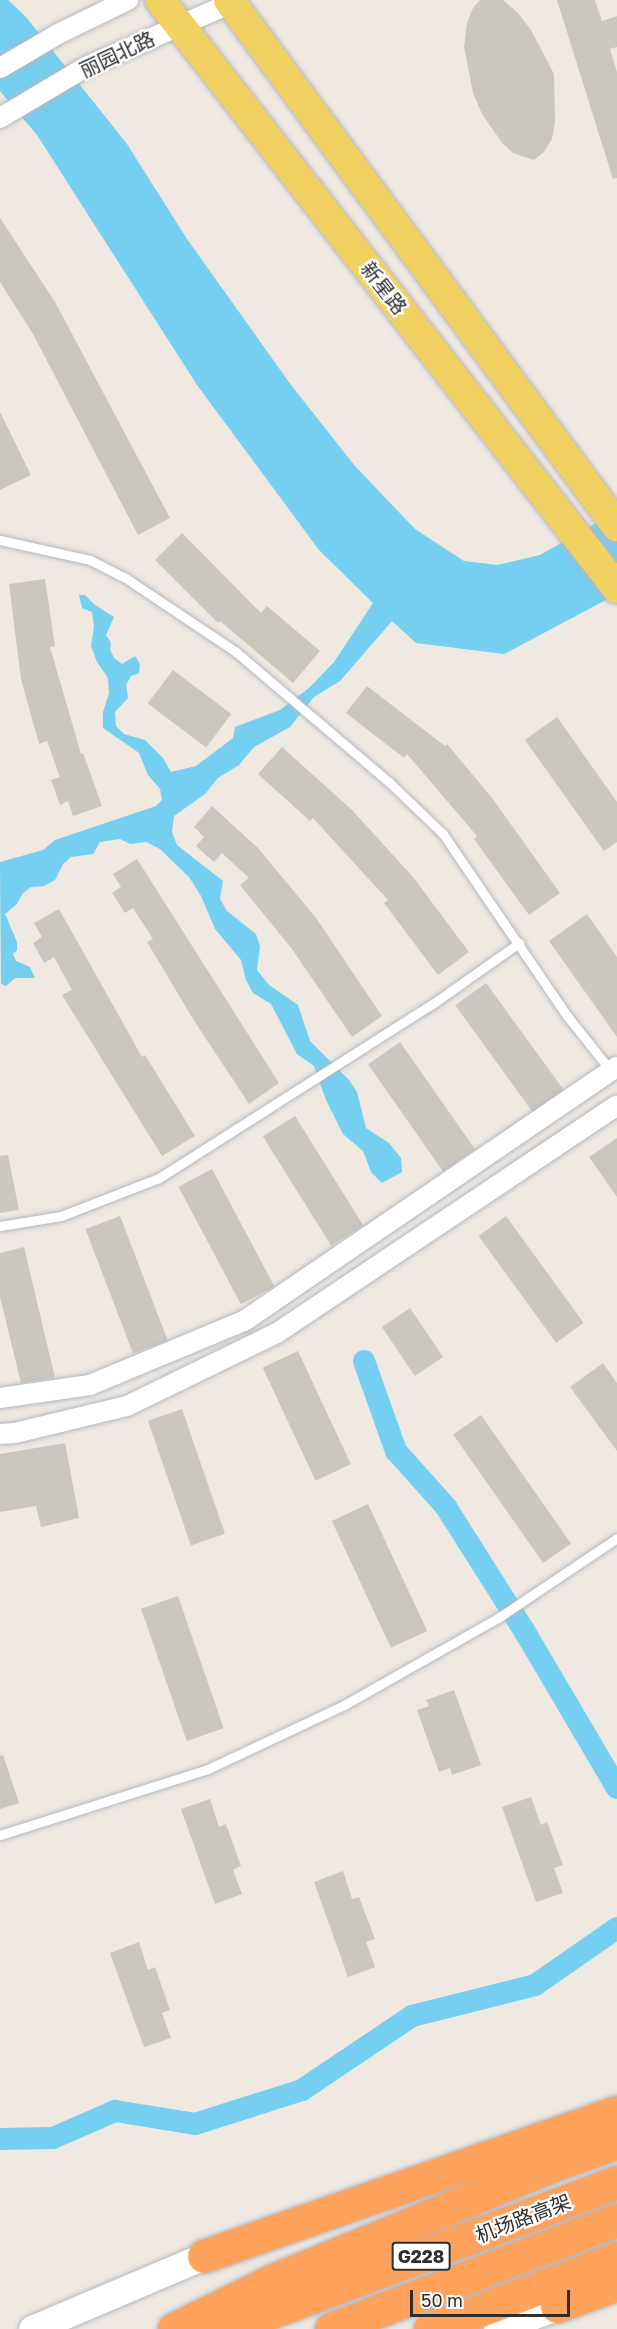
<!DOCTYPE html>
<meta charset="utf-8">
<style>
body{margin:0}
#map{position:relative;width:617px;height:2329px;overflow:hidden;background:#efe9e1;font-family:"Golos Text","Noto Sans SC",sans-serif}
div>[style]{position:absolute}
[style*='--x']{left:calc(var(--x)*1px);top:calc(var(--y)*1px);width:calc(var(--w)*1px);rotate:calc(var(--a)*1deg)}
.water>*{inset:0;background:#75cff0}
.canal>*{height:22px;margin:-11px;padding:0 11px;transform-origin:11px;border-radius:11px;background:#75cff0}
.building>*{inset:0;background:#cbc7bf;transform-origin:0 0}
.roads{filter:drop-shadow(0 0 2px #b4b7c1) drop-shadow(0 0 2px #b4b7c1)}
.lane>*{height:9px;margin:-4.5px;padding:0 4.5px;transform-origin:4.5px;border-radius:4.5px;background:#fff}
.street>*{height:20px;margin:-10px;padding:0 10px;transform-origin:10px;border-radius:10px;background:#fff}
.secondary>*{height:27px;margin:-13.5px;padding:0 13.5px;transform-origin:13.5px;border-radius:13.5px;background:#fff}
.primary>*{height:30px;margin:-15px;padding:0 15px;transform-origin:15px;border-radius:15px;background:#f2d163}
.highway>*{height:33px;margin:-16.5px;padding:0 16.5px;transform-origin:16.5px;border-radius:16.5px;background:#ffa35c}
span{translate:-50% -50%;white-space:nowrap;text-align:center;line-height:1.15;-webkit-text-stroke:4.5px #fff;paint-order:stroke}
.shield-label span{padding:2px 4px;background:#fff;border:2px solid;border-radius:4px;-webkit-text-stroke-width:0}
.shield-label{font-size:18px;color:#2e2e2e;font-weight:700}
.street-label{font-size:20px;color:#2e2e2e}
.scale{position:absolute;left:410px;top:2290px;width:160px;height:27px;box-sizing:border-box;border:3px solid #2e2e2e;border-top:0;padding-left:8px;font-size:18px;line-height:21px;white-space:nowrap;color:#2e2e2e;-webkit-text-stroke:4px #fff;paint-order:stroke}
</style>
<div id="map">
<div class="water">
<i style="clip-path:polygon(0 0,8px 0,26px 17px,127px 144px,187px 239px,291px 385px,355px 466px,415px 529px,464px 561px,497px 565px,540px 555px,617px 511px,617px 594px,504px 654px,416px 643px,392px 621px,340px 681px,314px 697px,290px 727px,254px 747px,239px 765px,218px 778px,205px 794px,174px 816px,172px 832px,177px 845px,223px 881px,220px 899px,227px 911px,256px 934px,260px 946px,257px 970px,269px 985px,298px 1005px,310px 1041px,349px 1080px,357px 1092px,366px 1128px,389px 1143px,401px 1158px,402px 1172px,382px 1183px,371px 1172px,363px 1151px,343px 1134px,326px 1100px,314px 1066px,297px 1054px,271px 1004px,253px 993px,246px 980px,241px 960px,215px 929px,201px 896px,189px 877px,160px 849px,146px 842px,130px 844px,120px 839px,100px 842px,93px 854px,71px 857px,63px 864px,55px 880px,44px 886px,31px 887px,23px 893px,17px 904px,5px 914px,17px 942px,17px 950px,13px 954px,16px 961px,30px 967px,35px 978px,15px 978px,6px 986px,1px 984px,0 862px,43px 850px,55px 840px,156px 806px,162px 800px,160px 789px,148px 775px,139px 753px,103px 728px,103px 712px,109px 693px,108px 678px,97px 662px,91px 646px,94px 627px,92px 612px,82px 608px,79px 595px,85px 595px,95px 605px,114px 617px,106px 635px,111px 643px,110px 649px,114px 658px,122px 664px,135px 656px,140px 664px,139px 673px,131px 676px,126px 685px,128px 698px,115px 712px,116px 726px,124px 734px,145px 740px,163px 758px,171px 772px,196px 766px,233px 738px,235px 727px,280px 710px,309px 688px,334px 662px,373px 603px,319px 550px,197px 385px,37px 135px,0 91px)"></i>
</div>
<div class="canal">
<i style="--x:364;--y:1361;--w:96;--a:70.4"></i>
<i style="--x:396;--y:1451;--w:75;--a:48.2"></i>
<i style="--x:446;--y:1507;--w:148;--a:57.7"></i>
<i style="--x:525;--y:1632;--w:181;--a:59.5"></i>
<i style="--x:0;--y:2139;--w:53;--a:-1.1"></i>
<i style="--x:53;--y:2138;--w:68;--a:-23.5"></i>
<i style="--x:115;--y:2111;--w:81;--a:9.2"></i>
<i style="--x:195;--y:2124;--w:112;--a:-17.6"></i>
<i style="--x:302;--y:2090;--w:133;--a:-33.9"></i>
<i style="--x:412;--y:2016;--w:127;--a:-14.1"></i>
<i style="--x:535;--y:1985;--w:100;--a:-34.8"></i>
</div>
<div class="building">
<i style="clip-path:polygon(480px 0,503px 0,518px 13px,531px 30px,554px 74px,555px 121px,552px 139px,544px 152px,534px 160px,513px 153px,502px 143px,482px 114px,473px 93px,464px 47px,467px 23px,473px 8px)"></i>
<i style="clip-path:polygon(557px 0,595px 0,602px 21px,617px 16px,617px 47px,610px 49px,617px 72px,617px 178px,613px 179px)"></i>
<i style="clip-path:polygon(0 218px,55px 302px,170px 518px,138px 535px,33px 334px,0 282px)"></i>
<i style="clip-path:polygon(0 412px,31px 475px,0 490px)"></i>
<i style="clip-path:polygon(182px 533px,261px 613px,267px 606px,320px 651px,293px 683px,220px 621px,218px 623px,155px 560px)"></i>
<i style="clip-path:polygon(45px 579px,55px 646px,50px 647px,81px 754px,83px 753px,102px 806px,73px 816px,68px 801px,60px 805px,51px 780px,60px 777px,47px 741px,39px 744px,21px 679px,9px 584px)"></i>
<i style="left:173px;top:670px;width:73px;height:42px;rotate:37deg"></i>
<i style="clip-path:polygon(367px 686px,445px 746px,447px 744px,492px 798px,560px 893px,529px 915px,474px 839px,477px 836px,407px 754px,404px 758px,346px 713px)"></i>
<i style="clip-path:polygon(557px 717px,617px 802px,617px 842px,604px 851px,525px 740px)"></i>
<i style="clip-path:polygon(282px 747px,352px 810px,413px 877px,469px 952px,438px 975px,384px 903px,388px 900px,313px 818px,310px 821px,258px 774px)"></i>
<i style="clip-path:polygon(212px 806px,258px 848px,316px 918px,382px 1016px,352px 1037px,292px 949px,240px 885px,249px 878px,222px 853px,214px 862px,196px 846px,204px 837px,194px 827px)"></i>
<i style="clip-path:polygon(137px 859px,279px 1083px,249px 1104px,193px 1019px,147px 942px,153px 939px,133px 908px,125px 913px,112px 893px,121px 887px,113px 874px)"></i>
<i style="clip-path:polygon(59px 909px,142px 1057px,145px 1055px,195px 1136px,162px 1156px,62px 995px,72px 990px,54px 957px,44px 963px,33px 943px,42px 937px,34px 923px)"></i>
<i style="clip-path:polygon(587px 914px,617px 957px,617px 1037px,549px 941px)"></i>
<i style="left:486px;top:983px;width:132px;height:38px;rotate:54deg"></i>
<i style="left:400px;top:1042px;width:131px;height:39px;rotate:55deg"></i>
<i style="left:295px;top:1116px;width:129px;height:38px;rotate:58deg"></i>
<i style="clip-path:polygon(617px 1138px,617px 1197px,589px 1157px)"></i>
<i style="clip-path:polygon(8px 1155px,19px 1210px,0 1213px,0 1156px)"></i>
<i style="left:212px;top:1169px;width:133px;height:38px;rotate:62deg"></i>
<i style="left:120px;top:1216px;width:133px;height:37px;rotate:69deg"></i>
<i style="left:506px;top:1216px;width:132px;height:34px;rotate:54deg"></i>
<i style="clip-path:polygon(24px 1247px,55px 1378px,21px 1383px,0 1297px,0 1253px)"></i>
<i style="left:410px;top:1308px;width:59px;height:34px;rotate:56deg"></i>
<i style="left:298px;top:1351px;width:125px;height:39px;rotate:65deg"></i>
<i style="clip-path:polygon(603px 1363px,617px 1383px,617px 1451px,570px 1387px)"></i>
<i style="left:182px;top:1409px;width:132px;height:36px;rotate:71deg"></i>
<i style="left:481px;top:1415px;width:157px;height:34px;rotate:55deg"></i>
<i style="clip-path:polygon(65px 1443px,79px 1518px,41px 1527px,36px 1506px,0 1512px,0 1454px)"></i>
<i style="left:368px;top:1504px;width:140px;height:40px;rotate:65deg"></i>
<i style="left:178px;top:1596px;width:140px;height:39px;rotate:71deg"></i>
<i style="clip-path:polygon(454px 1690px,481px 1765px,452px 1775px,450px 1768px,439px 1772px,417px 1710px,429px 1706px,426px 1700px)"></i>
<i style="clip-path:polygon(3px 1755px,19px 1803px,0 1809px,0 1756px)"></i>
<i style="clip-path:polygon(531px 1797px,541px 1825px,547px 1822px,563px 1865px,554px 1868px,563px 1893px,536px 1902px,502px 1807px)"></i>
<i style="clip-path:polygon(210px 1799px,219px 1827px,226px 1824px,241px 1866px,233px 1870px,242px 1894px,215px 1904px,181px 1809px)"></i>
<i style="clip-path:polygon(343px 1871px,352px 1899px,359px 1897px,375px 1939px,366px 1942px,375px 1967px,348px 1977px,314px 1882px)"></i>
<i style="clip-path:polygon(139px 1942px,148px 1970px,155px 1967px,170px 2010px,162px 2013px,171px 2038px,144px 2047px,110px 1953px)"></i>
</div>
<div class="roads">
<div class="lane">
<i style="--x:0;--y:540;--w:92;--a:12.5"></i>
<i style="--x:90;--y:560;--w:38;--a:27"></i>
<i style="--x:124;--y:577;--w:135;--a:33.8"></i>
<i style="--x:236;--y:652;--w:201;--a:40.4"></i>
<i style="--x:389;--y:782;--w:75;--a:43.9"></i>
<i style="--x:443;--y:834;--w:222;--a:55.7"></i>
<i style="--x:568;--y:1017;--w:69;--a:51.5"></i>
<i style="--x:0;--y:1226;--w:62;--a:-9.3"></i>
<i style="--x:61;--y:1216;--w:105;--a:-21.2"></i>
<i style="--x:159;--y:1178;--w:322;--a:-32.5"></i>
<i style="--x:431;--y:1005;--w:108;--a:-35.2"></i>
<i style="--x:0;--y:1835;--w:218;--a:-17.6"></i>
<i style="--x:208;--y:1769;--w:150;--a:-25.2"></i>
<i style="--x:344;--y:1705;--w:177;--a:-29.5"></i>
<i style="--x:498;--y:1618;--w:143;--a:-33.9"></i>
</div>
<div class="street">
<i style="--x:0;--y:68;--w:69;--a:-30.3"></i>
<i style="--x:60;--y:33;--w:76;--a:-25.9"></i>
<i style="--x:0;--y:118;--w:100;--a:-30.7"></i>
<i style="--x:86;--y:67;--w:158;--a:-23.8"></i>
<i style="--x:0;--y:1398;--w:91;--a:-8.2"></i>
<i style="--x:90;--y:1385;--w:167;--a:-22.6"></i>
<i style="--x:244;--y:1321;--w:451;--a:-34.3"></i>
<i style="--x:0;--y:1434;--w:15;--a:-4"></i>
<i style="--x:15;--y:1433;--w:115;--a:-13.6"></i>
<i style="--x:127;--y:1406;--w:167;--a:-26"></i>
<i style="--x:277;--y:1333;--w:409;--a:-33.8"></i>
</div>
<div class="secondary">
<i style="--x:32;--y:2329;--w:187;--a:-23"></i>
<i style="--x:497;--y:2329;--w:83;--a:-20.4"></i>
</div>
<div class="primary">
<i style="--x:160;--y:0;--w:745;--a:52.15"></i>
<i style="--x:229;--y:0;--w:654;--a:53.59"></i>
</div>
<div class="highway">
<i style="--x:204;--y:2256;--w:437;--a:-19.2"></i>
<i style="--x:557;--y:2306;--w:64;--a:-20.1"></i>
<i style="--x:174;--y:2329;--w:111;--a:-26.1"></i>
<i style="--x:274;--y:2280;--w:296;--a:-22.4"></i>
<i style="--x:548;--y:2167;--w:73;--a:-19.9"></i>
<i style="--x:226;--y:2329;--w:418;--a:-20.6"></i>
<i style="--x:331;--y:2329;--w:306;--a:-20.9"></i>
<i style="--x:430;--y:2329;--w:200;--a:-20.8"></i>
</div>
</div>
<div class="shield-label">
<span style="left:421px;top:2256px">G228</span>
</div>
<div class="street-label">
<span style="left:117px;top:54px;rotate:-25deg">丽园北路</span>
<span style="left:384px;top:288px;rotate:52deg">新星路</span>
<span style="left:523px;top:2218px;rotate:-21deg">机场路高架</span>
</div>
<div class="scale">50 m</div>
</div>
